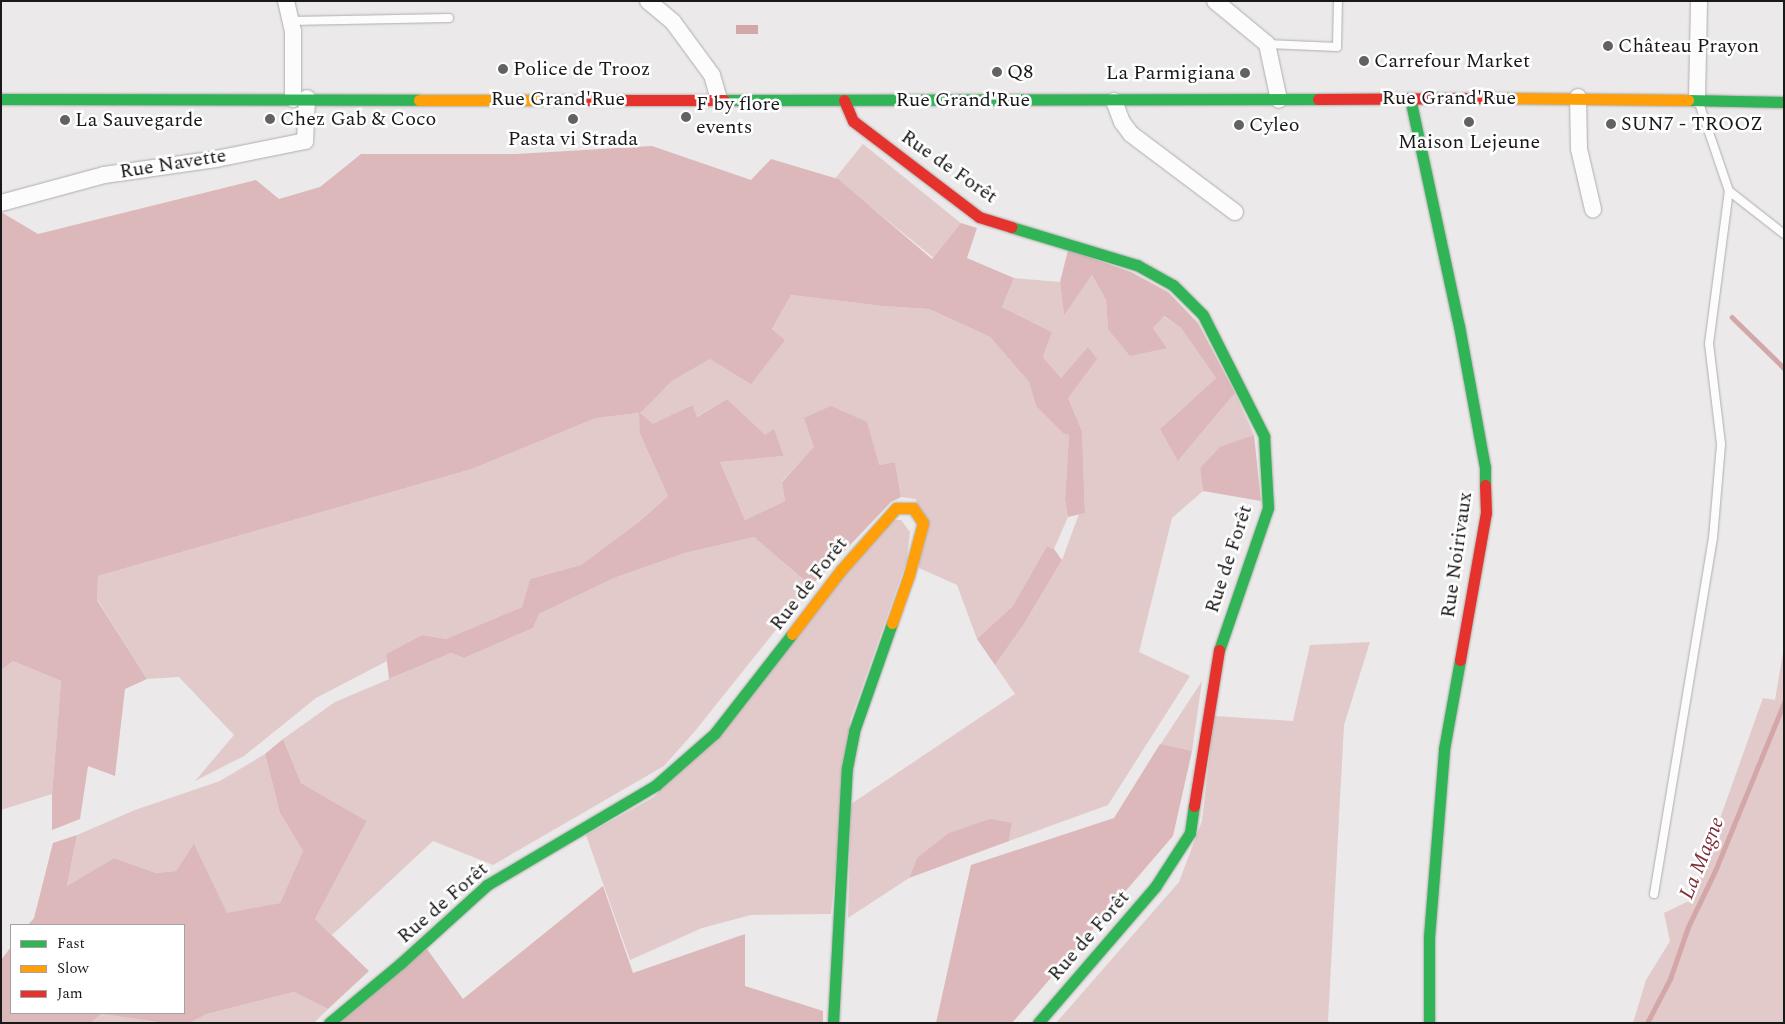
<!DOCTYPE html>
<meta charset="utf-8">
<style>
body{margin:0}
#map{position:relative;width:1785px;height:1024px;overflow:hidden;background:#ebe9e9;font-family:Spectral,serif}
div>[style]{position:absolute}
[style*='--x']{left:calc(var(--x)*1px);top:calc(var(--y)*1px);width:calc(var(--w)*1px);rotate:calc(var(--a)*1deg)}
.green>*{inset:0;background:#e2caca;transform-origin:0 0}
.forest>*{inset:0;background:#dcb8ba}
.water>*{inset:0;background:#d3a6a8;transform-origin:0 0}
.stream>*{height:4.5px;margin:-2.25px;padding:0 2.25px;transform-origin:2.25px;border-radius:2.25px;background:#d3a6a8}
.roads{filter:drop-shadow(0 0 1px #afadad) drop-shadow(0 0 1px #afadad)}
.lane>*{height:8px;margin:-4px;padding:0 4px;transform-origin:4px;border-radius:4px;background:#fcfcfc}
.street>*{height:16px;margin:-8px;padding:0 8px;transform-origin:8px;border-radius:8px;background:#fcfcfc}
.fast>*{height:11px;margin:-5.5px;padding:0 5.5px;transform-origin:5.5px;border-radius:5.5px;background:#30b455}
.slow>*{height:11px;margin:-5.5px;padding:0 5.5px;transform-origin:5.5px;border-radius:5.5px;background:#ff9f0a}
.jam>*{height:11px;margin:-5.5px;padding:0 5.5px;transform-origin:5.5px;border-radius:5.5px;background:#e5322d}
.dots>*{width:14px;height:14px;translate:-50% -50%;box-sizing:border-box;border:2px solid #fff;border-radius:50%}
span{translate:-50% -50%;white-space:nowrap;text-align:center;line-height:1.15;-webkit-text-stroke:5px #fff;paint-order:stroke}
.poi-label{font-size:20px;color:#1a1919}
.left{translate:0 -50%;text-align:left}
.right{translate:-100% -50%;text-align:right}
.street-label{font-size:20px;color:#1a1919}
.water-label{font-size:21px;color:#7d2f38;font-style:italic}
.frame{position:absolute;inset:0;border:2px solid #1a1919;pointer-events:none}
.legend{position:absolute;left:10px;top:924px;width:175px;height:90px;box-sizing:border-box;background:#fff;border:1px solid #a3a3a3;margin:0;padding:6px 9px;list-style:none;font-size:15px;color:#1a1919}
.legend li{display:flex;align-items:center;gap:10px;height:25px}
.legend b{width:25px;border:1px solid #a3a3a3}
</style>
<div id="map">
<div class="green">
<i style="left:863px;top:144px;width:126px;height:44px;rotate:39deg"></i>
<i style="clip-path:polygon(1092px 275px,1106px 300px,1108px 329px,1167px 348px,1153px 328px,1163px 316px,1181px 328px,1216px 378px,1160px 429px,1179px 460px,1235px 393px,1254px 435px,1200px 468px,1203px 491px,1172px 518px,1139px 652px,1190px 676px,1108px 805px,1009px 841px,1012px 823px,917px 858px,909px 878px,848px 918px,851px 804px,1015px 694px,995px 665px,1024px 624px,1062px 560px,1079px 514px,1085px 513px,1082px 431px,1068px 398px,1088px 348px,1061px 378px,1043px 357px,1052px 332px,1002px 307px,1014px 278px,1060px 282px,1064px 314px)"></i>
<i style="clip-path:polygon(791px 295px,882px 306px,929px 309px,990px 337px,1029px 382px,1036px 406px,1069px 435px,1065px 500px,1068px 517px,1054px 549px,1047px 546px,1013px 607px,977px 639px,957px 585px,919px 568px,916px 499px,901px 497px,895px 462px,879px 465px,815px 447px,782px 481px,785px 501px,745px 520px,720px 462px,784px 456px,774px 430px,765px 436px,727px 399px,696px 417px,691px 405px,653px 425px,640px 413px,640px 434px,668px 496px,640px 521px,581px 565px,530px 579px,522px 607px,446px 639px,422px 635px,386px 654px,387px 661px,316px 698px,244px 756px,195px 781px,234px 735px,179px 677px,147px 679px,97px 599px,98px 576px,472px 469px,596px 418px,639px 413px,672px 381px,710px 359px,784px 339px,772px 329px)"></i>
<i style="clip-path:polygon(889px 520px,901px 520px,910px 532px,907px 560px,850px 721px,831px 914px,751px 915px,702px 928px,630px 960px,586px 835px,654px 797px)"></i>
<i style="clip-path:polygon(754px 537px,811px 586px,695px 731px,664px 766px,493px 865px,433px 841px,332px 935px,315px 919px,367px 821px,301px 783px,283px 739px,335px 702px,451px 653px,464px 658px,533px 628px,539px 614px,614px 578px,685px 553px)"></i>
<i style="clip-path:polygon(1370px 642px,1344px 725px,1328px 1021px,1332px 1023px,1056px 1023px,1179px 882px,1202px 821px,1214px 716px,1293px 721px,1310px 645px)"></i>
<i style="clip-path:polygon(1784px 647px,1784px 1023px,1633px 1023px,1646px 980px,1670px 941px,1664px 913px,1691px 900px,1763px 698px,1775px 700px)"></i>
<i style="clip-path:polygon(13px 661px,61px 681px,52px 794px,1px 810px,1px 670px)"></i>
<i style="clip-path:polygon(1202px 681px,1192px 751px,1160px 745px)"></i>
<i style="clip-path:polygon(265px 754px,280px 813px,303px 851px,280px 903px,227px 914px,194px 845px,176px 871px,156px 873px,114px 858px,67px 886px,77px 835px,135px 810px,220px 781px)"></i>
<i style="clip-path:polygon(294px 992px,328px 1009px,314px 1023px,189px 1023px,207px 1014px)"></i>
<i style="clip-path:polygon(101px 1014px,165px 1023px,91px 1023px)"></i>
</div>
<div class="forest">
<i style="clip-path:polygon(652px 146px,751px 180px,771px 159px,838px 179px,932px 259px,961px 223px,977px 228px,967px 258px,1014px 278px,1002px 307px,1052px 332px,1043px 357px,1061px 378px,1088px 347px,1097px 359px,1068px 398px,1082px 431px,1085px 513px,1068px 517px,1065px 500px,1069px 435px,1063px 433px,1036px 406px,1029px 382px,990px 337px,929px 309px,882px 306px,791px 295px,772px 329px,785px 340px,751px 384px,710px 359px,672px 381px,640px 413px,653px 424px,692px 405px,697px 417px,727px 399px,765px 435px,774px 429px,784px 456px,720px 462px,745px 520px,785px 501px,782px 482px,814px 447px,804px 418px,831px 406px,867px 422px,879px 465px,895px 462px,901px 497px,891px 502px,811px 586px,754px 537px,685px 553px,614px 578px,539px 614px,533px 628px,464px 658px,451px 653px,389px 679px,386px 654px,422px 635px,446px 639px,522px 607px,530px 579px,581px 565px,640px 521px,668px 496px,640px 434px,639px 413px,596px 418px,472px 469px,98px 576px,97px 600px,147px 679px,125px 689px,115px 776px,88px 766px,80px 819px,52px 830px,52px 794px,61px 681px,13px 661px,1px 670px,1px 212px,38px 234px,256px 180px,279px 199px,320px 187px,361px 154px,516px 154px)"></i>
<i style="clip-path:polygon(1068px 250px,1131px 272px,1168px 292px,1198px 323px,1235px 393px,1178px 461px,1160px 429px,1216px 378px,1181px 328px,1164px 316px,1153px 328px,1167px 348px,1130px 356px,1108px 329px,1106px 300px,1092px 275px,1064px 315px,1060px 282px)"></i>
<i style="clip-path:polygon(1254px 435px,1261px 501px,1203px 491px,1200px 468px,1220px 447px)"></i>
<i style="clip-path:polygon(1047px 546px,1054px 549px,1062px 560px,1024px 624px,995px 665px,977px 639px,1013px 606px)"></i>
<i style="clip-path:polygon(283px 739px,301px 783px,367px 821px,315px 919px,369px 971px,328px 1009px,294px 992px,207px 1014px,189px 1023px,165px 1023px,101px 1014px,91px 1023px,1px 1023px,1px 960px,11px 947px,11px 1013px,184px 1013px,184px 925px,28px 925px,34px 918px,53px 843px,77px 835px,67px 886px,114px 858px,156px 873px,176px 871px,194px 844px,227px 913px,280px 903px,303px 851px,280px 813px,265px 754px)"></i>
<i style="clip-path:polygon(1160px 744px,1192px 751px,1173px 836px,1012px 1023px,936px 1023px,971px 865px,1114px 818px)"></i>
<i style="clip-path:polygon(990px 819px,1012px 823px,1009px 841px,909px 878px,917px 858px,949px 833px)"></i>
<i style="clip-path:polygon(603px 886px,633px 973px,745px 934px,745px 986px,823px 1011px,823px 1023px,334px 1023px,427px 949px,463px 999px)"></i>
</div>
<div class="water">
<i style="left:736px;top:25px;width:22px;height:9px"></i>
</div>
<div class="stream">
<i style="--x:1732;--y:317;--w:73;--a:44.4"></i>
<i style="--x:1647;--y:1023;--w:50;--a:-62.4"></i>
<i style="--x:1670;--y:979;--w:55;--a:-70.9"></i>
<i style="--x:1688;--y:927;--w:62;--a:-64.3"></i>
<i style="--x:1715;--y:871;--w:182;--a:-67.7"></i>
</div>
<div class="roads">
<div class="lane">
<i style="--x:291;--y:21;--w:158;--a:-1.1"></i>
<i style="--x:1267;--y:44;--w:70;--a:2.5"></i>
<i style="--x:1337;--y:47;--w:46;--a:-88.8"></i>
<i style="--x:1699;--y:103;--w:93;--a:71.2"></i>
<i style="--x:1729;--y:191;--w:70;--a:38"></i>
<i style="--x:1654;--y:894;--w:361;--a:-80.6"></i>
<i style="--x:1713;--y:538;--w:94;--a:-85.1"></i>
<i style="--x:1721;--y:444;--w:101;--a:-96.8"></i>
<i style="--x:1709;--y:344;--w:154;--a:-82.6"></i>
</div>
<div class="street">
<i style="--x:286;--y:1;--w:31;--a:77"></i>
<i style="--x:293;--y:31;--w:68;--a:90"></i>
<i style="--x:648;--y:1;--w:33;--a:40"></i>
<i style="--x:673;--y:22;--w:66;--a:53.7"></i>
<i style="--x:712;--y:75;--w:26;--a:74"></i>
<i style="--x:1215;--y:1;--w:67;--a:39.6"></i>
<i style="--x:1267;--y:44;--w:57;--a:77.9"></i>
<i style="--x:1578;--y:97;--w:52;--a:88.9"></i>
<i style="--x:1579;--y:149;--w:62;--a:76.9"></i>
<i style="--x:1697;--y:99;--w:98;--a:-88.8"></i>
<i style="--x:1114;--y:101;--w:22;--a:69"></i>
<i style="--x:1122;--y:122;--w:15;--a:53"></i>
<i style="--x:1131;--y:134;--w:130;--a:36.9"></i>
<i style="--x:1;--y:203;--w:107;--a:-15.2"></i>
<i style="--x:104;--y:175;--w:113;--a:-8.1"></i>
<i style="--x:216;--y:159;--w:91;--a:-11.4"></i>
<i style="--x:305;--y:141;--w:43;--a:-87.3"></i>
</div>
<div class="fast">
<i style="--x:1410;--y:98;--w:233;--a:77.9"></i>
<i style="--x:1459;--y:326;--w:143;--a:79.6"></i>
<i style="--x:1485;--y:467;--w:18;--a:90"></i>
<i style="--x:1;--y:99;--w:418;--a:0.1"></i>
<i style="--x:724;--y:100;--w:594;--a:-0.1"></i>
<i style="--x:1688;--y:100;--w:96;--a:1.2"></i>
<i style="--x:1011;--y:227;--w:132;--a:16.8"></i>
<i style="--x:1137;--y:265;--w:41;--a:29.1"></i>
<i style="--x:1173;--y:285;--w:42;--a:45"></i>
<i style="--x:1203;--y:315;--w:136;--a:63.2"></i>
<i style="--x:1264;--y:436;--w:72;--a:86.8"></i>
<i style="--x:1268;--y:508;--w:150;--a:109"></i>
<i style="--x:329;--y:1023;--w:94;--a:-39.8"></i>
<i style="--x:401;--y:963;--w:116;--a:-42.2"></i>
<i style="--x:487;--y:885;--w:196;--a:-30.6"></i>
<i style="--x:656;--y:785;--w:79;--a:-41.4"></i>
<i style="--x:715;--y:733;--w:125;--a:-52.1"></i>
<i style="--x:833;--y:1023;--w:255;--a:-86.9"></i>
<i style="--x:847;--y:768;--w:38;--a:-79"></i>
<i style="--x:854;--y:731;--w:114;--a:-70.6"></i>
<i style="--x:1038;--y:1023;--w:179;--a:-49.3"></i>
<i style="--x:1155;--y:887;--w:64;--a:-57.1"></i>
<i style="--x:1190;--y:833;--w:27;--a:-82"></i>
<i style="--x:1429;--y:1023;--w:86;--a:-90"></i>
<i style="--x:1429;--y:937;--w:189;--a:-85.4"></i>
<i style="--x:1444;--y:749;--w:90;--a:-79.8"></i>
</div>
<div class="slow">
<i style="--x:1502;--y:98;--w:186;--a:0.6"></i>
<i style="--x:419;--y:100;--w:164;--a:0"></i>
<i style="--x:792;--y:634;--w:81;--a:-52.6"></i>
<i style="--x:841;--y:570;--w:83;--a:-48.4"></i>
<i style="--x:896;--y:508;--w:17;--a:0"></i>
<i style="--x:913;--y:508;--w:18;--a:56"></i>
<i style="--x:923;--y:523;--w:54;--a:105.1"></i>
<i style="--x:909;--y:575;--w:51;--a:109.5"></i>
</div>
<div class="jam">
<i style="--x:1318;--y:99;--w:184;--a:-0.3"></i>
<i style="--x:583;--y:100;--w:141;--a:0"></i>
<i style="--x:844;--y:100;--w:23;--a:67"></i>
<i style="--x:853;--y:121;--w:158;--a:37.3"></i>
<i style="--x:979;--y:217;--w:34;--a:17"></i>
<i style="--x:1460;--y:660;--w:149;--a:-80"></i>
<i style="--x:1486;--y:513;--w:28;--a:-92"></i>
<i style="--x:1194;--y:806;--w:158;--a:-80.9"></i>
</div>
</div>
<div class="dots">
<i style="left:1608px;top:46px;background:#636262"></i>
<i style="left:1364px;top:61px;background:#636262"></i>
<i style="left:503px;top:69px;background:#636262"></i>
<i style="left:997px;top:72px;background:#636262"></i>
<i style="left:1245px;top:73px;background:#636262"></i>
<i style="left:686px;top:117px;background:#636262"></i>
<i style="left:270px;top:119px;background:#636262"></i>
<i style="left:573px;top:119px;background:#636262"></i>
<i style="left:65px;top:120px;background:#636262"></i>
<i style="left:1469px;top:122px;background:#636262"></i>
<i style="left:1611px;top:124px;background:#636262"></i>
<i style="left:1239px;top:125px;background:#636262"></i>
</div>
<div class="poi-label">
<span class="left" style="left:1618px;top:46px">Château Prayon</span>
<span class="left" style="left:1374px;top:61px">Carrefour Market</span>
<span class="left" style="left:513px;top:69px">Police de Trooz</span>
<span class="left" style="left:1007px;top:72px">Q8</span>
<span class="right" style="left:1235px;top:73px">La Parmigiana</span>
<span class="left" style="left:696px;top:116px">F by flore<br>events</span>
<span class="left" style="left:280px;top:119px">Chez Gab &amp; Coco</span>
<span class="left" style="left:75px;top:120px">La Sauvegarde</span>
<span class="left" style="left:1621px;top:124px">SUN7 - TROOZ</span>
<span class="left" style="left:1249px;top:125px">Cyleo</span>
<span style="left:573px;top:139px">Pasta vi Strada</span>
<span style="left:1469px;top:142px">Maison Lejeune</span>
</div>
<div class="street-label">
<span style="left:1449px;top:98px">Rue Grand'Rue</span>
<span style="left:558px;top:99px">Rue Grand'Rue</span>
<span style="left:963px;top:100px">Rue Grand'Rue</span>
<span style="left:173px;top:164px;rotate:-9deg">Rue Navette</span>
<span style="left:949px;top:167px;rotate:35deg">Rue de Forêt</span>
<span style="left:1457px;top:555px;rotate:-82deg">Rue Noirivaux</span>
<span style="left:1229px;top:559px;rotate:-72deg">Rue de Forêt</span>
<span style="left:809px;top:584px;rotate:-52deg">Rue de Forêt</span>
<span style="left:443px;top:903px;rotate:-41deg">Rue de Forêt</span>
<span style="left:1089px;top:936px;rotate:-49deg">Rue de Forêt</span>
</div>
<div class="water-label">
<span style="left:1702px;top:858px;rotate:-68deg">La Magne</span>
</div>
<div class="frame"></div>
<ul class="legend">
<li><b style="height:6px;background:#30b455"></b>Fast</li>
<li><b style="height:6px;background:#ff9f0a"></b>Slow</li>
<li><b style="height:6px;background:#e5322d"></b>Jam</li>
</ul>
</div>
